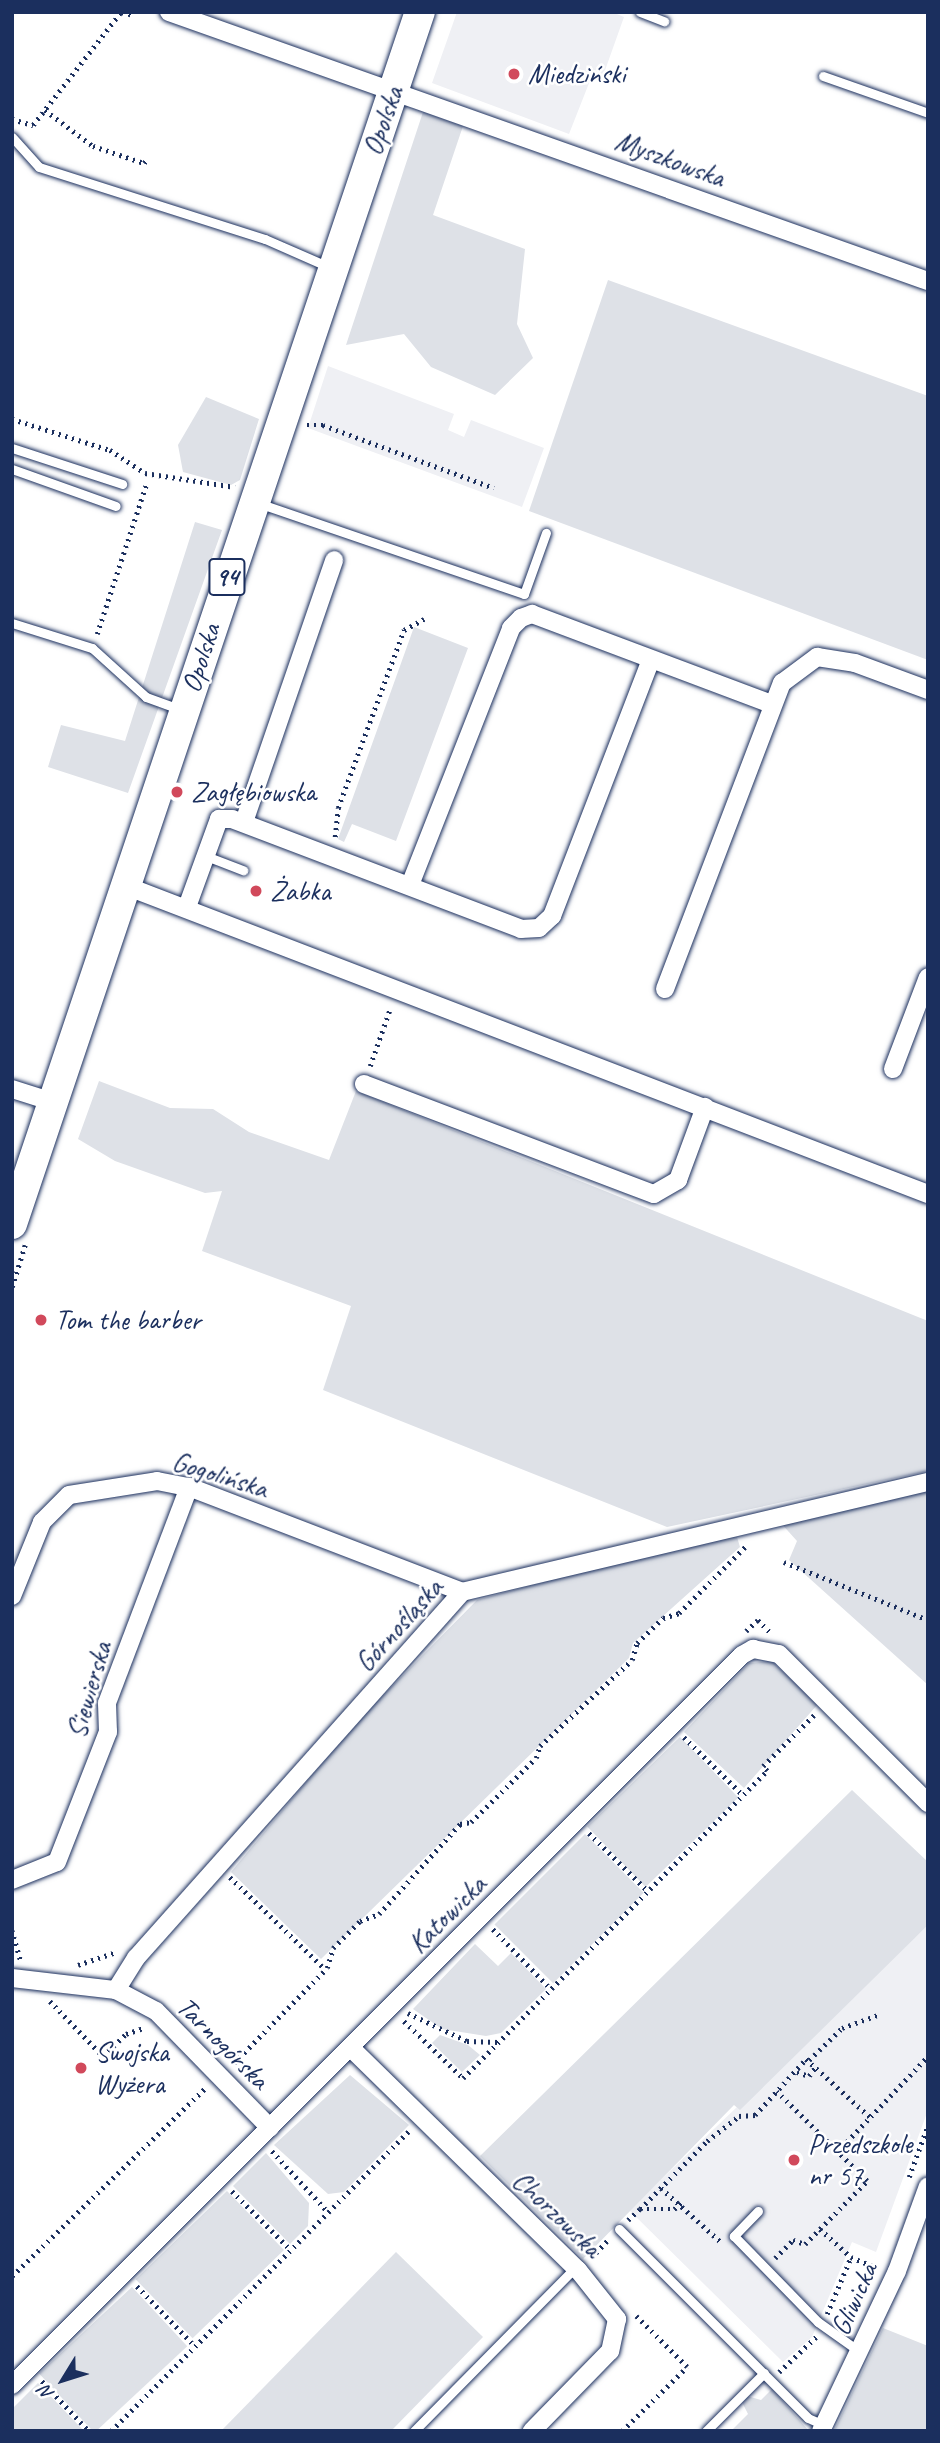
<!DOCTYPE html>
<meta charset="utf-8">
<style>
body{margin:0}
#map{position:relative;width:940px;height:2443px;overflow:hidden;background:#fff;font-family:Caveat,sans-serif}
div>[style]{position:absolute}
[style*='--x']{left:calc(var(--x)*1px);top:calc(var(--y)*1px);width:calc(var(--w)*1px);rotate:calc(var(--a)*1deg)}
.built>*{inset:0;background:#eff0f4}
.green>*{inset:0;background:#dee1e7;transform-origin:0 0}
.path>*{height:4.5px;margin-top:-2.25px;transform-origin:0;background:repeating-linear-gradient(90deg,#1b2f5e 0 2px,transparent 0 7px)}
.roads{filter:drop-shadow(0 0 2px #1b2f5e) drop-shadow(0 0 2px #1b2f5e)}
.lane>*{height:9px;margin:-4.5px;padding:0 4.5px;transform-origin:4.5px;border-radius:4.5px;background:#fff}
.street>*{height:18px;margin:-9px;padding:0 9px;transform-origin:9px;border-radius:9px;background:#fff}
.primary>*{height:30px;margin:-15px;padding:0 15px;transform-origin:15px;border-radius:15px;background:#fff}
.dots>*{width:19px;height:19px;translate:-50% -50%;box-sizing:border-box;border:4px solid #fff;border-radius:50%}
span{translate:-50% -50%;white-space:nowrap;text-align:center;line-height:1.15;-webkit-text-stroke:5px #fff;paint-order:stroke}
.shield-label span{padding:2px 5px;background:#fff;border:2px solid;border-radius:5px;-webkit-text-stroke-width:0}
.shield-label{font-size:26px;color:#1b2f5e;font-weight:700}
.poi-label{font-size:28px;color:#1b2f5e}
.left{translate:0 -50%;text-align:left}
.street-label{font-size:28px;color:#1b2f5e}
.frame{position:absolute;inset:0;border:14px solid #1b2f5e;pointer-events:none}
.north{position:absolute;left:28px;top:2345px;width:70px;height:70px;-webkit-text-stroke:5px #fff;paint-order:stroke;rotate:232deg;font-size:19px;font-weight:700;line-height:28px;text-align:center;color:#1b2f5e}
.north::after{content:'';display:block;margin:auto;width:24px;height:32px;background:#1b2f5e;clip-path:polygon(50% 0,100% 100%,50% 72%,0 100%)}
</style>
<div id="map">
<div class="built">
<i style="clip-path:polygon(457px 12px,612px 12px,624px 17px,603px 76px,593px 73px,569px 134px,432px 83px)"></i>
<i style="clip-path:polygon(328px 366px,454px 414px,448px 430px,464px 437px,471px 420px,544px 448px,522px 507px,308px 428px)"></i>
<i style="clip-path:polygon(928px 1925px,928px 2110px,876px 2252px,852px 2242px,812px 2337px,783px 2362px,629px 2210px)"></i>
</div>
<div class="green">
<i style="clip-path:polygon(423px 112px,463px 126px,433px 215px,525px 249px,517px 324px,533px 358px,495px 395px,431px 367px,404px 334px,346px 345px)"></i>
<i style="clip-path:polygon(608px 280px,928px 396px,928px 660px,529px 511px)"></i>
<i style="clip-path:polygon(206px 397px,259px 419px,240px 480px,231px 485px,183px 472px,178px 445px)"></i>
<i style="clip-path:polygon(195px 522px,222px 530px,128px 793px,48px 767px,61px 725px,125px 741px)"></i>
<i style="clip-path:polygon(414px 627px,468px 648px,396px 841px,352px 824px,344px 842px,338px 839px)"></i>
<i style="clip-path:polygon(99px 1081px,170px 1108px,213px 1109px,249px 1132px,329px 1160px,356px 1091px,928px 1321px,928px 1471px,667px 1527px,323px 1390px,351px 1306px,202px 1251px,222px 1191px,205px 1193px,115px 1161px,78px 1139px)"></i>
<i style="clip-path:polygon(928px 1490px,928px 1685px,789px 1560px,797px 1541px,779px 1521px)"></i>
<i style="clip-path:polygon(718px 1535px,737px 1537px,740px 1547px,633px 1643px,629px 1658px,321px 1959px,231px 1872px,353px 1726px,477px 1600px)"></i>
<i style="clip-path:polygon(771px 1661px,818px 1704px,744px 1788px,684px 1732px,749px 1663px)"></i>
<i style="left:680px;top:1737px;width:84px;height:129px;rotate:46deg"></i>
<i style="clip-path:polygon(852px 1790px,928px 1862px,928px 1925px,740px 2110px,734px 2105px,583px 2259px,480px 2156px)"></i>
<i style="left:585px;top:1834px;width:83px;height:128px;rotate:45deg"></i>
<i style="clip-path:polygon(475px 1944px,498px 1966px,511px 1953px,546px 1989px,501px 2033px,486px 2036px,442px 2029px,413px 2009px)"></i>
<i style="clip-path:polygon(440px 2035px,468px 2045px,480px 2055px,462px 2072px,432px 2043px)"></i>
<i style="clip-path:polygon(350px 2075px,409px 2125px,344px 2192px,328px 2194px,274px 2145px)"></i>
<i style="clip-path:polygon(266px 2153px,309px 2203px,308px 2226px,290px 2244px,233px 2186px)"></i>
<i style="left:227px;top:2191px;width:82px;height:127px;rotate:46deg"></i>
<i style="clip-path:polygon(396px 2252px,483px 2337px,391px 2431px,221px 2431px)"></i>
<i style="left:132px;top:2287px;width:81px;height:127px;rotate:47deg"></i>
<i style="clip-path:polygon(883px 2328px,928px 2346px,928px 2431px,834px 2431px)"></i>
<i style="clip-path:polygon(38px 2383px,84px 2431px,12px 2431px,12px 2409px)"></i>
<i style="clip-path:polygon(772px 2389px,809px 2431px,731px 2431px,748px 2414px,742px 2402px,747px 2396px,761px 2400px)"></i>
</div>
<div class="path">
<i style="--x:122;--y:12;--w:11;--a:15"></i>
<i style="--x:45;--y:110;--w:60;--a:36.9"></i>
<i style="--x:93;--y:146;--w:54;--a:18.4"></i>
<i style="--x:144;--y:163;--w:6;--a:-51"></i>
<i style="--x:12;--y:119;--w:22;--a:16"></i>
<i style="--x:33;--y:125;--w:143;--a:-52.1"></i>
<i style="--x:12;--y:419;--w:103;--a:17.6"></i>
<i style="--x:110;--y:450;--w:42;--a:33.3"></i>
<i style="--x:145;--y:473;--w:91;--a:8.8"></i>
<i style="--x:307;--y:425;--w:16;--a:0"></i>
<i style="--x:323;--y:425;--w:182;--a:20.2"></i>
<i style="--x:97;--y:634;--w:157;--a:-71.8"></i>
<i style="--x:335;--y:837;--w:29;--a:-84"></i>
<i style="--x:338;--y:808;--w:190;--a:-69.7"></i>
<i style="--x:404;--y:630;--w:23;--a:-29"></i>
<i style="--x:370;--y:1066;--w:60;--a:-70.7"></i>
<i style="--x:12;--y:1287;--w:44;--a:-72.8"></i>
<i style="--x:784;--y:1562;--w:155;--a:21.9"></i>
<i style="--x:746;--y:1631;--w:16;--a:-43"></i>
<i style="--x:758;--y:1620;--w:17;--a:45"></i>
<i style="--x:684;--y:1737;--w:83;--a:44.5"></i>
<i style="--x:589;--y:1833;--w:83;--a:44.5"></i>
<i style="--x:230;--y:1877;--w:132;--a:44.1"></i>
<i style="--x:493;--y:1929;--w:83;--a:46"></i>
<i style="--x:12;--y:1930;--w:32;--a:74"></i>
<i style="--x:78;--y:1965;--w:40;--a:-18.9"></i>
<i style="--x:50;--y:2001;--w:76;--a:46.1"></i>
<i style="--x:103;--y:2056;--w:32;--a:-44"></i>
<i style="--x:126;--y:2034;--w:18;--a:-19"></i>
<i style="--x:408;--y:2013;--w:65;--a:25.4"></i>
<i style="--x:467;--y:2041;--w:31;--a:2"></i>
<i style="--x:404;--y:2021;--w:82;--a:44"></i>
<i style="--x:463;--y:2078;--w:432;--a:-45.3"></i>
<i style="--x:767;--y:1771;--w:6;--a:-129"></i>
<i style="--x:763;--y:1766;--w:72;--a:-45"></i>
<i style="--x:809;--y:2060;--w:46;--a:-44.1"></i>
<i style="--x:842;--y:2028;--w:38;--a:-20"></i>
<i style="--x:234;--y:2063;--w:133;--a:-45.6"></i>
<i style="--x:327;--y:1968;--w:21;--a:-73"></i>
<i style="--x:333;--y:1948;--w:38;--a:-45"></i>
<i style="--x:360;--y:1921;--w:20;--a:-20"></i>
<i style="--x:379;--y:1914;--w:121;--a:-48"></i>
<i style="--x:460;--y:1824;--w:11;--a:-10"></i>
<i style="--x:471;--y:1822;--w:91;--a:-44.6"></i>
<i style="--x:536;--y:1758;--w:13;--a:-72"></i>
<i style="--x:540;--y:1746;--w:126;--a:-43.1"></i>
<i style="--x:632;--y:1660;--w:18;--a:-74"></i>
<i style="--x:637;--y:1643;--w:36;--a:-44"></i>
<i style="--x:663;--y:1618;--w:17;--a:-17"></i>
<i style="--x:679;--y:1613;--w:96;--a:-45"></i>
<i style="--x:797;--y:2072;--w:13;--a:18"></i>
<i style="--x:809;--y:2076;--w:12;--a:-55"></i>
<i style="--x:272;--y:2151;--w:83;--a:47.4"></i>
<i style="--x:837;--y:2152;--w:132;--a:-46.5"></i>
<i style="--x:909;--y:2177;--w:55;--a:-69.9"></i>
<i style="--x:661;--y:2188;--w:82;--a:42"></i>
<i style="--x:232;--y:2191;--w:83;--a:45"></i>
<i style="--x:640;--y:2209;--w:95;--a:-45.4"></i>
<i style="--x:707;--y:2141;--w:41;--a:-38"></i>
<i style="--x:739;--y:2116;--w:16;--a:-4"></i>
<i style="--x:755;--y:2115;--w:76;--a:-47.7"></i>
<i style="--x:806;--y:2059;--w:86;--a:42.2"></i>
<i style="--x:628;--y:2220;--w:16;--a:-43"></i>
<i style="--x:640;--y:2209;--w:34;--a:0"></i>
<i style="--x:674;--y:2209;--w:11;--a:-38"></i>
<i style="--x:820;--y:2229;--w:42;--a:42.1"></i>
<i style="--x:591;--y:2258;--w:26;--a:-47"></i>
<i style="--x:775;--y:2258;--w:25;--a:-45"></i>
<i style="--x:793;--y:2240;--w:13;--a:18"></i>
<i style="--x:805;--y:2244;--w:88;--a:-45.5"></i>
<i style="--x:867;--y:2181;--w:127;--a:-135.3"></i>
<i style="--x:12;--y:2276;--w:269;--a:-44.2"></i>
<i style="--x:137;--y:2286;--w:83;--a:46"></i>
<i style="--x:827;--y:2314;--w:62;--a:-67.2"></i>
<i style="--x:851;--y:2257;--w:26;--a:23"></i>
<i style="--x:779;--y:2372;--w:51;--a:-43.4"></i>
<i style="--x:42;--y:2381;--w:69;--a:46.8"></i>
<i style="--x:111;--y:2431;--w:423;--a:-45.2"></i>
<i style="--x:622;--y:2431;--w:91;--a:-44.6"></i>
<i style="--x:687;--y:2367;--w:72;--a:-135"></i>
</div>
<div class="roads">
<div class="lane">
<i style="--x:640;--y:12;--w:26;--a:21"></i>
<i style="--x:823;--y:76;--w:111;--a:19.4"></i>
<i style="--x:12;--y:137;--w:40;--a:48"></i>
<i style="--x:39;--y:167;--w:237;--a:17.7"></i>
<i style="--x:265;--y:239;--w:70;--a:23.6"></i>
<i style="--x:12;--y:448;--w:116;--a:18.1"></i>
<i style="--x:12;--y:469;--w:110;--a:19.6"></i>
<i style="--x:261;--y:504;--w:278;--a:18.9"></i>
<i style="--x:524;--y:594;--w:65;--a:-70.2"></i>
<i style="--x:12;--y:623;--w:84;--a:17.4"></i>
<i style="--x:92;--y:648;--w:73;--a:42.2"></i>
<i style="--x:146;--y:697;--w:38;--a:20"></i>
<i style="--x:206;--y:856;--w:40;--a:21"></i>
<i style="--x:758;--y:2211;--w:35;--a:134"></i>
<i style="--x:734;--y:2236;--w:120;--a:45.7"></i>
<i style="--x:818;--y:2322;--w:52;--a:35.5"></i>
<i style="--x:619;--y:2229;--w:267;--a:45"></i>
<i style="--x:808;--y:2418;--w:17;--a:24"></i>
<i style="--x:414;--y:2431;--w:229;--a:-45.4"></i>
<i style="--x:706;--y:2431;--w:82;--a:-45"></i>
</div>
<div class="street">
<i style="--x:169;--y:12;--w:805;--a:19.52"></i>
<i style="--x:244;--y:822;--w:277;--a:-71"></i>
<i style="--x:410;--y:885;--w:276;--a:-68.5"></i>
<i style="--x:511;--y:628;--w:14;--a:-45"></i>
<i style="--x:521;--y:618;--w:12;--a:-20"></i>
<i style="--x:532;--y:614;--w:256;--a:20.6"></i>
<i style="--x:126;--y:886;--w:859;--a:21.01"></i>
<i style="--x:187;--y:907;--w:94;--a:-70"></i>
<i style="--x:219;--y:819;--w:13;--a:0"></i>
<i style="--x:232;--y:819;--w:309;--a:20.8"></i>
<i style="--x:521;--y:929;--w:18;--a:-3"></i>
<i style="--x:539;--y:928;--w:18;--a:-43"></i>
<i style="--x:552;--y:916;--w:274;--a:-68.9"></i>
<i style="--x:665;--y:989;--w:328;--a:-69.1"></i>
<i style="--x:782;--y:683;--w:44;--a:-36.6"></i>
<i style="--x:817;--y:657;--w:38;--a:9"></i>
<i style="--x:855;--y:663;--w:78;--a:20.3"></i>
<i style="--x:893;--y:1069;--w:98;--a:-69.2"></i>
<i style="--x:364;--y:1084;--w:310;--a:20.8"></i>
<i style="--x:654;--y:1194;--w:28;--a:-30"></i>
<i style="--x:678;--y:1180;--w:78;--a:-69.7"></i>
<i style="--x:12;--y:1089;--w:43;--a:17.6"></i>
<i style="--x:12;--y:1596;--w:80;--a:-67.9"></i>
<i style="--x:42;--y:1522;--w:38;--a:-45"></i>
<i style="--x:69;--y:1495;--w:89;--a:-9"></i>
<i style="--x:157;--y:1481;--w:33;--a:11"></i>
<i style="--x:189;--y:1487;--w:292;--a:21"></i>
<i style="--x:12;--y:1880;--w:48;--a:-21.8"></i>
<i style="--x:57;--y:1862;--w:140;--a:-68.6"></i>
<i style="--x:108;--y:1732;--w:29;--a:-92"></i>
<i style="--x:107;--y:1703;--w:231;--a:-69.2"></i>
<i style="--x:12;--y:1978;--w:105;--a:6.6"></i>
<i style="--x:116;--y:1990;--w:45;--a:27.7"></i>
<i style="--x:156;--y:2011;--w:163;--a:45.7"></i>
<i style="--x:116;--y:1990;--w:38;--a:-58"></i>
<i style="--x:136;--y:1958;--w:490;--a:-48.3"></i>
<i style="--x:462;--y:1592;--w:479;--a:-13.3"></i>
<i style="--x:351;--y:2048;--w:318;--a:44.4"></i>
<i style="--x:578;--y:2270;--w:63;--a:51.5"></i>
<i style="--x:617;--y:2319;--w:33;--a:102"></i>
<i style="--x:610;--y:2351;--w:112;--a:134.3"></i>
<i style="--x:12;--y:2385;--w:1032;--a:-45"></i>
<i style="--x:742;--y:1655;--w:13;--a:-29"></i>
<i style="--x:753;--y:1649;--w:26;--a:11"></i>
<i style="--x:779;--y:1654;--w:211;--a:45"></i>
<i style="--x:821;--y:2431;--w:177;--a:-64.6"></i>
<i style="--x:897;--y:2271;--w:90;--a:-70"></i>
</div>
<div class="primary">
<i style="--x:12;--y:1224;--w:1279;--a:-71.4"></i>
</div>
</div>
<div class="dots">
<i style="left:514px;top:74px;background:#d1495b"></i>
<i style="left:177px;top:792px;background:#d1495b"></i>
<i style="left:256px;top:891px;background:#d1495b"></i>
<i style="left:41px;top:1320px;background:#d1495b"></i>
<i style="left:81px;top:2068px;background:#d1495b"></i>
<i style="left:794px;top:2160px;background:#d1495b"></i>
</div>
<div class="shield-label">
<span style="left:227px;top:577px">94</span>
</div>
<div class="poi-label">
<span class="left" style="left:528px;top:74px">Miedziński</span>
<span class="left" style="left:191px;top:792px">Zagłębiowska</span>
<span class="left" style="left:270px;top:891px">Żabka</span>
<span class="left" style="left:55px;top:1320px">Tom the barber</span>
<span class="left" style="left:95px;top:2068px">Swojska<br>Wyżera</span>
<span class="left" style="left:808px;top:2160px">Przedszkole<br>nr 57</span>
</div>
<div class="street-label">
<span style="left:383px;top:121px;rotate:-71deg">Opolska</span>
<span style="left:670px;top:159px;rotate:20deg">Myszkowska</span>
<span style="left:201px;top:658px;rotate:-72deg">Opolska</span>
<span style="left:220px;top:1475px;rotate:17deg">Gogolińska</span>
<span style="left:399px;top:1625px;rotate:-48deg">Górnośląska</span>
<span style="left:89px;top:1690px;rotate:-74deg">Siewierska</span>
<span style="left:447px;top:1914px;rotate:-45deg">Katowicka</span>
<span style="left:223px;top:2043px;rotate:45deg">Tarnogórska</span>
<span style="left:557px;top:2214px;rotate:44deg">Chorzowska</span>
<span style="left:854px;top:2299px;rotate:-66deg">Gliwicka</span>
</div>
<div class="frame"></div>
<div class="north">N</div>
</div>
